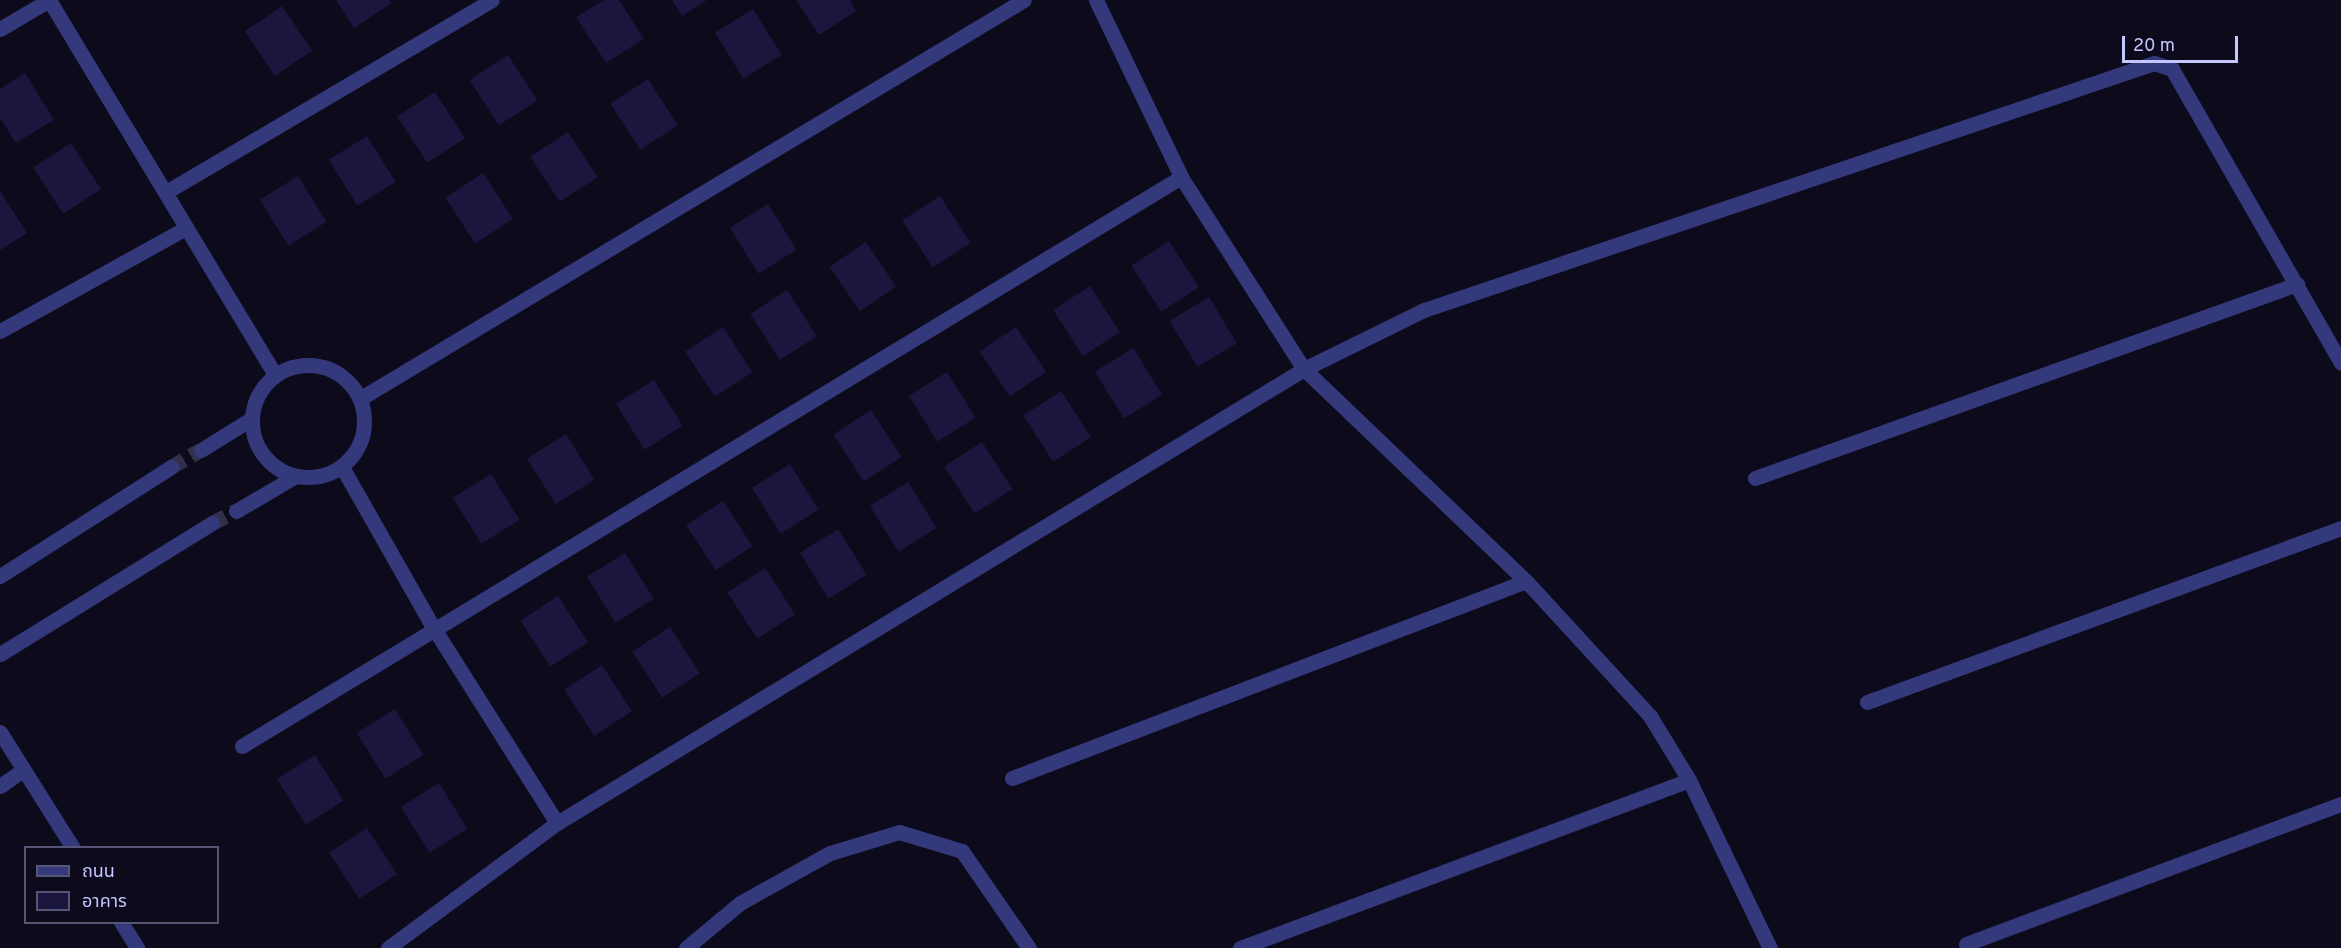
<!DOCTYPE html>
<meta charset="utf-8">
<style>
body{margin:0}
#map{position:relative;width:2341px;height:948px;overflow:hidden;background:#0c0a1b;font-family:Overpass,"Noto Sans Thai",sans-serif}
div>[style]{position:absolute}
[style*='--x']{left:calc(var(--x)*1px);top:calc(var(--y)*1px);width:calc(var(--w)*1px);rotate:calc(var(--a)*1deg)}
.building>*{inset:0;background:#1a163d;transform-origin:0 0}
.minor-tunnel>*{height:15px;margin-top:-7.5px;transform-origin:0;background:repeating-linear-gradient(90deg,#312f49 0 15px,transparent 0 23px)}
.minor>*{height:15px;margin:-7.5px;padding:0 7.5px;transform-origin:7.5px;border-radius:7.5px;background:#34397c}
.minor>.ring{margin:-7.5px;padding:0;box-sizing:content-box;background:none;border:15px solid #34397c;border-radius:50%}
span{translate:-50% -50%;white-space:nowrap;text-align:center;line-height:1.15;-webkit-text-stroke:4.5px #0c0a1b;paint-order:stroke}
.legend{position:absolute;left:24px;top:846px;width:195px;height:78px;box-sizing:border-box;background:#0c0a1b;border:2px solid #565576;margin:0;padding:8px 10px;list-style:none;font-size:18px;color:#c5c5ff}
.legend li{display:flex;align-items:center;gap:12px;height:30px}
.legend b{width:30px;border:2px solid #565576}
.scale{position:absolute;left:2122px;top:36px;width:116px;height:27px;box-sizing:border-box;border:3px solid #c5c5ff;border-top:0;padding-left:8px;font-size:18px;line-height:21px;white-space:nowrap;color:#c5c5ff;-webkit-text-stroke:4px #0c0a1b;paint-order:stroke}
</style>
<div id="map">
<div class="building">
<i style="clip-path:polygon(336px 0,390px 0,392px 3px,354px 28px)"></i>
<i style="clip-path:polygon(604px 0,619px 0,644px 39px,606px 63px,576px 17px)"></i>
<i style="clip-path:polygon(672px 0,707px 0,682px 16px)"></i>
<i style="clip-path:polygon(796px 0,850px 0,856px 11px,819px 35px)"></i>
<i style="left:282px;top:6px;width:54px;height:45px;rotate:56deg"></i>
<i style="left:753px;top:9px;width:54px;height:45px;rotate:58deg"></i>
<i style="left:508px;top:55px;width:54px;height:46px;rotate:57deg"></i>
<i style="clip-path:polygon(25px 73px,54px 120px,16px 143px,0 118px,0 89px)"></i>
<i style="left:648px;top:79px;width:55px;height:45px;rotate:57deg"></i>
<i style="left:435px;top:92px;width:55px;height:45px;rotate:57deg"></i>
<i style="left:568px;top:132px;width:54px;height:45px;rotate:57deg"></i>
<i style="left:367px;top:136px;width:54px;height:45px;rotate:58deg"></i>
<i style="left:71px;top:143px;width:55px;height:45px;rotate:57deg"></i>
<i style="left:483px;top:173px;width:55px;height:45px;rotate:57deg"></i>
<i style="left:298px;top:176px;width:54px;height:45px;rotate:58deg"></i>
<i style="clip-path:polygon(0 191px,27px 233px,0 250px)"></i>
<i style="left:940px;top:196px;width:56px;height:45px;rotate:57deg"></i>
<i style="left:768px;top:204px;width:54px;height:45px;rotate:58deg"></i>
<i style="left:1169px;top:241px;width:55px;height:45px;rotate:57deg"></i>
<i style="left:866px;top:242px;width:54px;height:44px;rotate:56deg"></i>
<i style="left:1090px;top:286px;width:55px;height:44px;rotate:57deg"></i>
<i style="left:787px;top:290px;width:55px;height:44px;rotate:57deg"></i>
<i style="left:1209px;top:297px;width:54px;height:46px;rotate:59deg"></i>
<i style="left:723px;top:327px;width:54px;height:45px;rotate:57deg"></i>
<i style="left:1016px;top:327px;width:54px;height:44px;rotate:56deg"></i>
<i style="left:1133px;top:348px;width:55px;height:45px;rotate:58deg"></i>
<i style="left:947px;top:372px;width:54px;height:45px;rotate:58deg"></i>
<i style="left:654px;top:380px;width:54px;height:45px;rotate:58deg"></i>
<i style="left:1061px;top:391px;width:55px;height:45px;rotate:57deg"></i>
<i style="left:871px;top:410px;width:56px;height:45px;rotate:57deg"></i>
<i style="left:566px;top:434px;width:54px;height:46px;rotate:58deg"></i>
<i style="left:982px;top:442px;width:56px;height:45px;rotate:57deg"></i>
<i style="left:790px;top:464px;width:54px;height:45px;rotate:58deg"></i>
<i style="left:491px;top:474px;width:54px;height:45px;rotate:58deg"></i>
<i style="left:908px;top:482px;width:54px;height:45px;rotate:58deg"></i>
<i style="left:723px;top:501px;width:54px;height:44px;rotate:57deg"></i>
<i style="left:838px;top:529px;width:54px;height:45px;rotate:58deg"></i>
<i style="left:625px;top:553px;width:54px;height:45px;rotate:58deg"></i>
<i style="left:765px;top:568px;width:55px;height:45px;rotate:57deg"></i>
<i style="left:558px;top:596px;width:55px;height:45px;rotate:57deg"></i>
<i style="left:670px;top:627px;width:55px;height:45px;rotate:57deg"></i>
<i style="left:602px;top:665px;width:55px;height:45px;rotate:57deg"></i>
<i style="left:395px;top:709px;width:54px;height:45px;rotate:58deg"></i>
<i style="left:315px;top:755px;width:54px;height:45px;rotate:58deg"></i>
<i style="left:439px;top:783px;width:54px;height:45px;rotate:58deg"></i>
<i style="left:367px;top:828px;width:55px;height:45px;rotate:57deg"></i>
</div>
<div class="minor-tunnel">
<i style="--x:171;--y:467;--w:34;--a:-30"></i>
<i style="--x:212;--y:523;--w:27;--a:-27"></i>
</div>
<div class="minor">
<i style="--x:1096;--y:0;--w:196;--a:64.3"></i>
<i style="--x:1181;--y:177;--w:228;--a:57.4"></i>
<i style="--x:1304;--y:369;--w:307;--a:43.7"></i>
<i style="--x:1526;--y:581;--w:183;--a:47.4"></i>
<i style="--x:1650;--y:716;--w:75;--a:58.6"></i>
<i style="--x:1689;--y:780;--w:187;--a:64.3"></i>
<i style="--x:0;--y:29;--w:57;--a:-30.6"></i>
<i style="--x:49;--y:0;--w:438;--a:58.9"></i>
<i style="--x:166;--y:192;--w:378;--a:-30.5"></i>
<i style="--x:0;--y:331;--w:210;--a:-29"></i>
<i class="ring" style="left:252px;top:365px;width:97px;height:97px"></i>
<i style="--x:361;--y:398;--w:773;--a:-30.98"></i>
<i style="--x:201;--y:450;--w:59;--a:-31.8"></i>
<i style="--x:342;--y:467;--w:184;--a:60.4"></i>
<i style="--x:433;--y:627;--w:232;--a:57.7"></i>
<i style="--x:1755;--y:478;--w:576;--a:-19.69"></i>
<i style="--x:236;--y:511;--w:67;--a:-30.4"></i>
<i style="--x:0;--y:576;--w:203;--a:-32.5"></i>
<i style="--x:0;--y:654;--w:249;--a:-31.7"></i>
<i style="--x:1867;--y:702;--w:505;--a:-20.16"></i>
<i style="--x:0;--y:732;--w:137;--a:57.8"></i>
<i style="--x:242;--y:746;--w:1098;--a:-31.21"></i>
<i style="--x:1012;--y:778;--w:550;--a:-20.97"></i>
<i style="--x:0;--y:786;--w:28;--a:-35"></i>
<i style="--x:121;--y:922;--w:31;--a:58"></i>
<i style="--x:1966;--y:944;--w:400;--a:-20.5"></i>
<i style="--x:388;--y:948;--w:210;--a:-36.5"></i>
<i style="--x:557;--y:823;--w:874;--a:-31.29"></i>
<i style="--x:1304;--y:369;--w:134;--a:-26.2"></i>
<i style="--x:1424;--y:310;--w:771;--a:-18.69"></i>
<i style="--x:2154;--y:63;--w:19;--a:18"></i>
<i style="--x:2172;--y:69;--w:339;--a:60.1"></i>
<i style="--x:686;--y:948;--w:70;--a:-39.8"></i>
<i style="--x:740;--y:903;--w:103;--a:-29.1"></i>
<i style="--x:830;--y:853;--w:72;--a:-16.9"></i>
<i style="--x:899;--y:832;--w:66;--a:16.8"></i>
<i style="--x:962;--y:851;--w:118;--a:55.4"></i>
<i style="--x:1240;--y:948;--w:479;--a:-20.5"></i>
</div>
<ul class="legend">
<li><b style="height:8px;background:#34397c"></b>ถนน</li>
<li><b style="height:16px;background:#1a163d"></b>อาคาร</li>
</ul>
<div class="scale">20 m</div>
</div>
